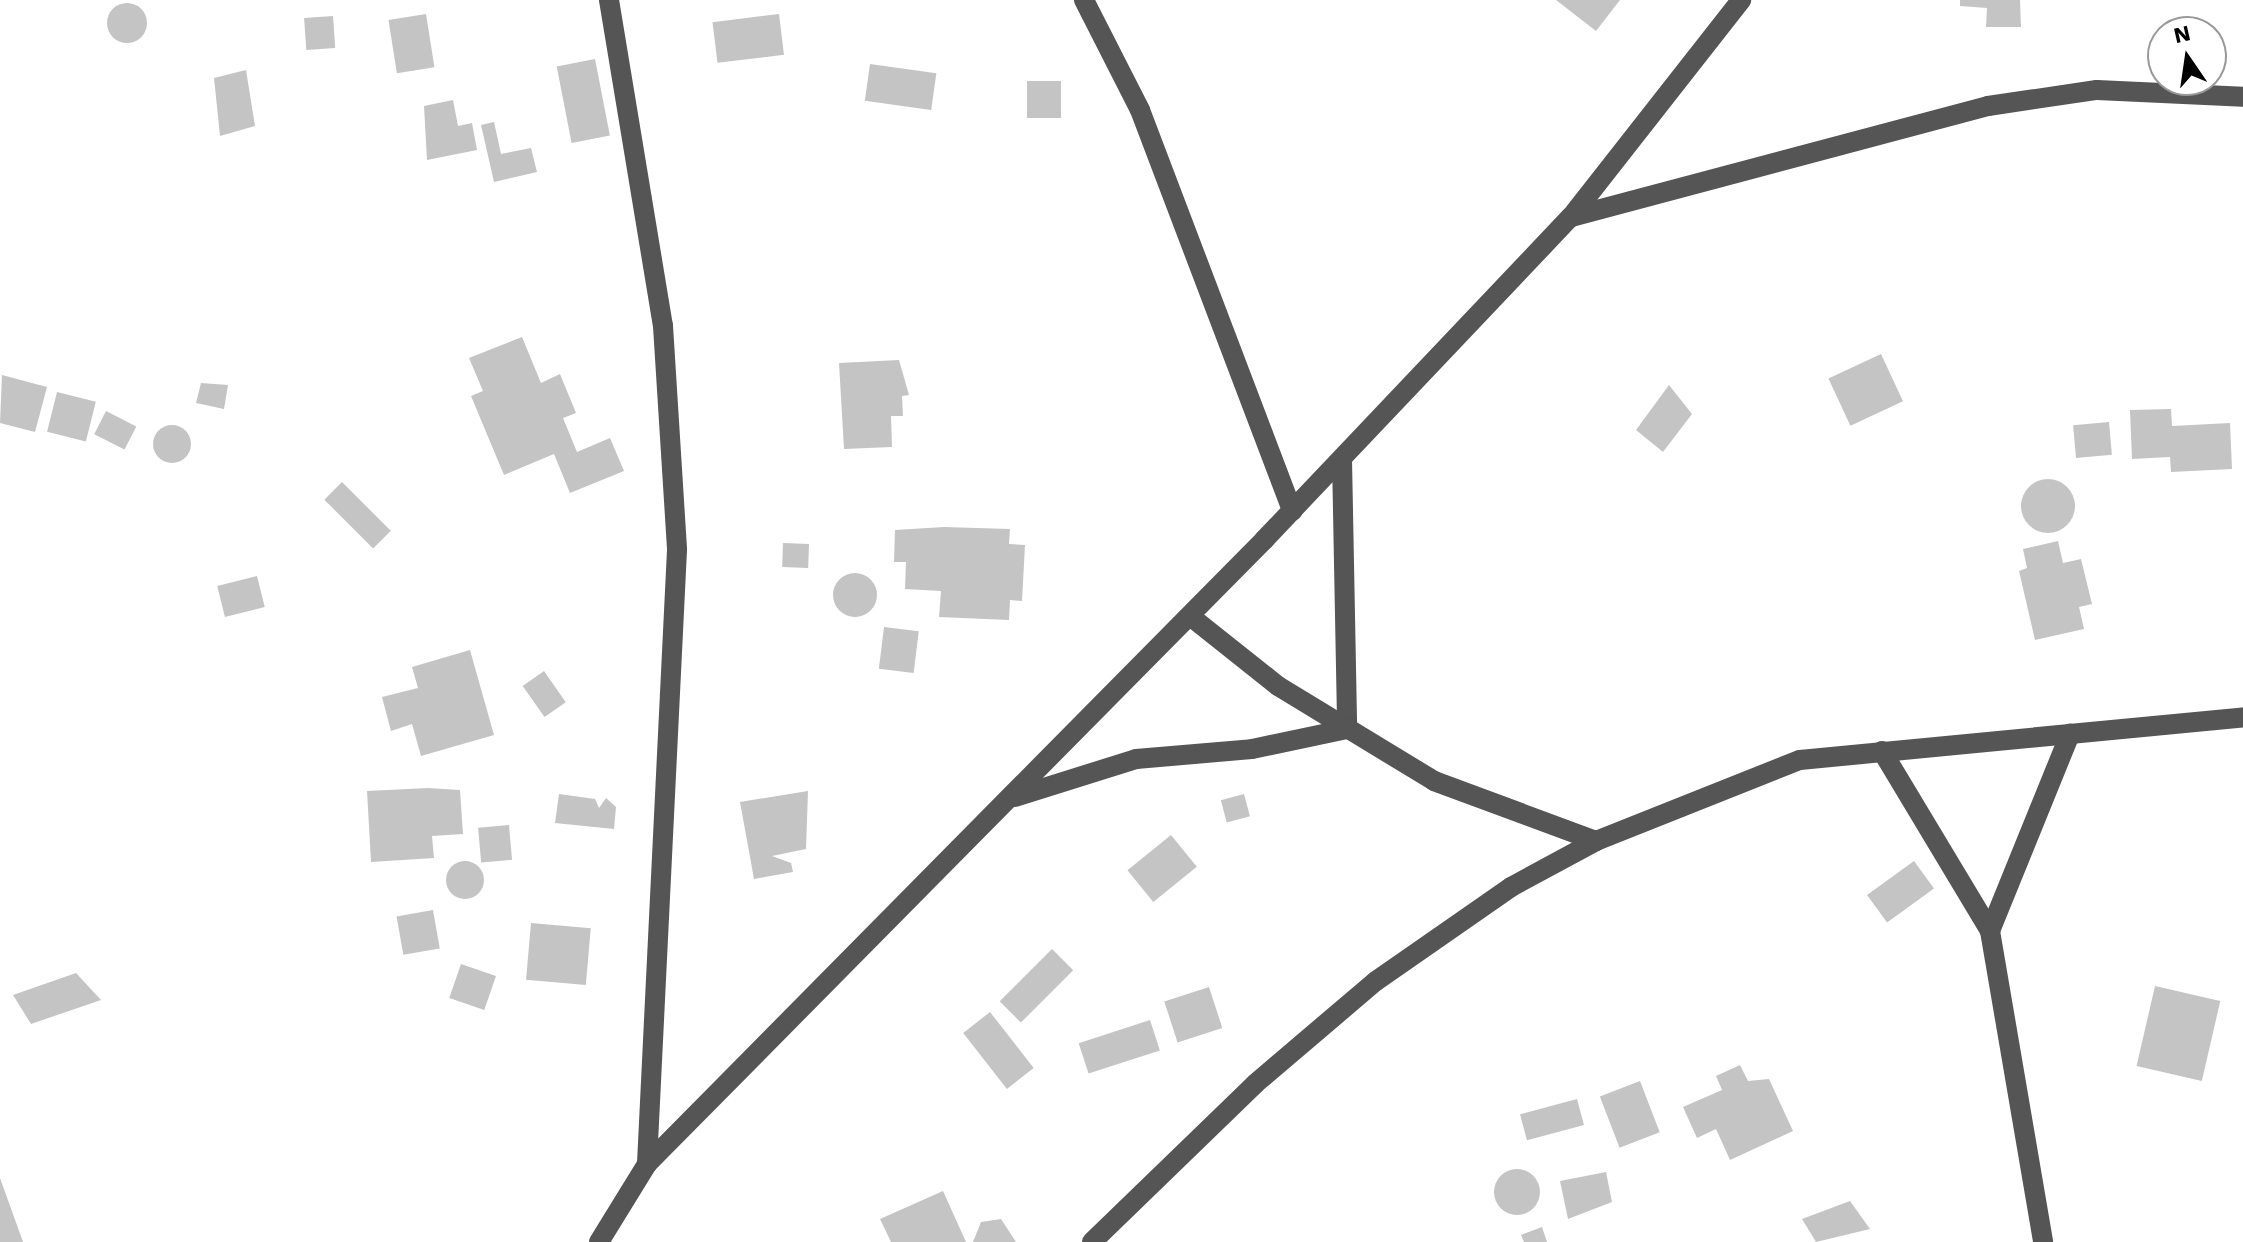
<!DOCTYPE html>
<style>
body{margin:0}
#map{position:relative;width:2243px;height:1242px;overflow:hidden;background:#fff;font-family:"Work Sans",sans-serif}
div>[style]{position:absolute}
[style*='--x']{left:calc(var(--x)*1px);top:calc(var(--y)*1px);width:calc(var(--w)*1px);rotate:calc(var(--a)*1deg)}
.building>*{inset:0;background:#c4c4c4;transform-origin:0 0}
.round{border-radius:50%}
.minor>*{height:20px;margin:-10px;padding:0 10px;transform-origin:10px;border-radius:10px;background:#555}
span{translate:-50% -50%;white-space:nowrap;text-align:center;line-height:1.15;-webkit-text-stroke:6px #fff;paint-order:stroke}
.north{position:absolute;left:2147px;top:16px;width:80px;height:80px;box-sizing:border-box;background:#fff;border:2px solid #999;border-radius:50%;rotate:347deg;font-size:22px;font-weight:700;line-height:32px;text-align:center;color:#000}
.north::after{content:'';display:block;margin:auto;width:28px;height:36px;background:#000;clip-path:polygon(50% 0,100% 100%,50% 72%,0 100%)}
</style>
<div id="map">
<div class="building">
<i style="clip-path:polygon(1556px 0,1620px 0,1596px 31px)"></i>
<i style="clip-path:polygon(1960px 0,2020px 0,2021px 27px,1986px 27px,1987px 8px,1960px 6px)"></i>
<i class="round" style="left:107px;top:3px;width:40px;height:40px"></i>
<i style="left:426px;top:14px;width:54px;height:38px;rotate:81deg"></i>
<i style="left:779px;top:14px;width:41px;height:67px;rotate:83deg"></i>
<i style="left:333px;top:16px;width:32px;height:29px;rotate:86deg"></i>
<i style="left:595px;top:59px;width:78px;height:39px;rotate:79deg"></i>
<i style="left:870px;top:64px;width:67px;height:37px;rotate:8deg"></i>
<i style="clip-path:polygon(246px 70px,255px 126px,220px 136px,214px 78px)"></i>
<i style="left:1027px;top:81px;width:34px;height:37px"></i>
<i style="clip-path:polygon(453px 100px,458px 126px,472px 123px,477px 150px,427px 160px,424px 106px)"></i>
<i style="clip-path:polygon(494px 122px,501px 154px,531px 148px,537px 172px,494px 182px,481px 125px)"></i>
<i style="clip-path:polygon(522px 337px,541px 383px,560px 374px,576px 413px,563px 418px,577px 452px,610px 438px,624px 471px,570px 493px,554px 454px,504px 475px,471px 396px,483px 391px,469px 358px)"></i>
<i style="left:1881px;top:354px;width:52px;height:58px;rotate:65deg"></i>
<i style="clip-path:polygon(899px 360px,909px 395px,902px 396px,903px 416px,891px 416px,892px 447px,844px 449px,839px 363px)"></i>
<i style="clip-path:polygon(2px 375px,47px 387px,35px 432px,0 423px)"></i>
<i style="clip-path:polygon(201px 383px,228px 385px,224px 409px,196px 403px)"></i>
<i style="clip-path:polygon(1669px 385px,1692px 414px,1663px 452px,1636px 430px)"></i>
<i style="left:57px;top:392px;width:40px;height:41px;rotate:14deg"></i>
<i style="clip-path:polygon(2171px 409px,2172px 426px,2230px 423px,2232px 469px,2171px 472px,2170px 457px,2132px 459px,2130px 410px)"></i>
<i style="left:106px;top:411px;width:34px;height:26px;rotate:27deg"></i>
<i style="left:2109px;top:422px;width:33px;height:36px;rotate:85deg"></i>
<i class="round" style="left:153px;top:425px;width:38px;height:38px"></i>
<i class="round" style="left:2021px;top:479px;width:54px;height:54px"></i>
<i style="left:342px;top:482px;width:69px;height:25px;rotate:45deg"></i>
<i style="clip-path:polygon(944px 527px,1010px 529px,1009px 544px,1025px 545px,1022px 601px,1010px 600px,1009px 620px,939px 617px,941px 591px,905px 589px,906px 562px,894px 562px,895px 530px)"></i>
<i style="clip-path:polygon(2058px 541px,2063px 563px,2081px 559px,2092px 604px,2079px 607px,2084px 629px,2035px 640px,2019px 571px,2027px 568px,2023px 549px)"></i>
<i style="left:783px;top:543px;width:26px;height:24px;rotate:2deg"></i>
<i class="round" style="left:833px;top:573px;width:44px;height:44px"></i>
<i style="left:257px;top:576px;width:32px;height:41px;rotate:76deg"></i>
<i style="left:884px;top:627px;width:35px;height:42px;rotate:7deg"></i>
<i style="clip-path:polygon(470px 650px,494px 735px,421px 756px,412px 724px,391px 731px,382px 697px,418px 688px,412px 667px)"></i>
<i style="left:544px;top:671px;width:38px;height:26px;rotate:55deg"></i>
<i style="clip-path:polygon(428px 788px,460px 790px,463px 834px,432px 836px,434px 858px,371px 862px,367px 791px)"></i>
<i style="clip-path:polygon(808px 791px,806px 849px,772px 856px,791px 863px,793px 872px,754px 879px,740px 802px)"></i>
<i style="clip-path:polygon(559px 794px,595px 799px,599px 808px,606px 798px,616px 807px,614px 829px,555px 823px)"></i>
<i style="left:1244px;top:794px;width:23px;height:24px;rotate:75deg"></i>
<i style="left:509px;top:825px;width:35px;height:31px;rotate:85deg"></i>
<i style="left:1171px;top:835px;width:41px;height:56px;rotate:51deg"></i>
<i class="round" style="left:446px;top:861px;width:38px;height:38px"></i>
<i style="left:1914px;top:861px;width:34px;height:58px;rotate:54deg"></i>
<i style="left:433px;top:910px;width:39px;height:37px;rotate:80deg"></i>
<i style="left:531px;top:923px;width:60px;height:57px;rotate:5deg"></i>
<i style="left:1052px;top:949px;width:30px;height:74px;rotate:45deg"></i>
<i style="left:461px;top:964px;width:37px;height:36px;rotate:19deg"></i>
<i style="clip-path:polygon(76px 973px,101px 1000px,31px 1024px,13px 995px)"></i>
<i style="left:2155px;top:986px;width:67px;height:82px;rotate:13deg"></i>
<i style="left:1209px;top:987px;width:43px;height:47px;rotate:72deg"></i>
<i style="left:990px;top:1012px;width:71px;height:34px;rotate:52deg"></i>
<i style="left:1150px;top:1020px;width:32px;height:75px;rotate:72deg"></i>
<i style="clip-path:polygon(1740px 1065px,1748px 1081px,1769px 1079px,1793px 1131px,1730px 1160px,1716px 1129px,1697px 1138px,1683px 1107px,1722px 1090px,1716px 1076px)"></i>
<i style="left:1640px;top:1081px;width:55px;height:43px;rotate:69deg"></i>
<i style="left:1577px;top:1099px;width:27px;height:59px;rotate:75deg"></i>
<i class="round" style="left:1494px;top:1169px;width:46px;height:46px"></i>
<i style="clip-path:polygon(1606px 1172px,1612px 1202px,1568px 1219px,1560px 1181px)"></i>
<i style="clip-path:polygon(0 1178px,23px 1242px,0 1242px)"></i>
<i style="clip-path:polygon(943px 1191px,966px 1242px,891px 1242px,880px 1219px)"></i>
<i style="clip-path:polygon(1850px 1201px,1870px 1229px,1816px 1242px,1802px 1219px)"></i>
<i style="clip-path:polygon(1001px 1219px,1016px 1242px,973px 1242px,981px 1222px)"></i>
<i style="clip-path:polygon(1542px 1227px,1547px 1242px,1524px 1242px,1521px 1235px)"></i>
</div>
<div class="minor">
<i style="--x:609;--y:0;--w:330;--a:80.6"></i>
<i style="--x:663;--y:326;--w:224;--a:86.4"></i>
<i style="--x:677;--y:550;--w:615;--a:92.8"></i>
<i style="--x:1084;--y:0;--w:123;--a:63"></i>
<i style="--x:1140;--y:110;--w:429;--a:69.2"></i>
<i style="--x:1571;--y:217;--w:432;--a:-14.9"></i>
<i style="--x:1988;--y:106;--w:110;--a:-8.4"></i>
<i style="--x:2097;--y:90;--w:146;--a:2.7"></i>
<i style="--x:1342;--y:459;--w:270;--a:88.9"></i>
<i style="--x:1190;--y:616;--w:112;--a:38.5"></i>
<i style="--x:1278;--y:686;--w:183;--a:31.3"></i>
<i style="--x:1434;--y:781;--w:173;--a:20.3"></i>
<i style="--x:1596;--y:841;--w:219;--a:-21.7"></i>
<i style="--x:1800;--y:760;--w:445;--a:-5.5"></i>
<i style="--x:1882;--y:751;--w:210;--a:59"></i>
<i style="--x:1990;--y:931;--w:315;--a:80.3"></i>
<i style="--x:1015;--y:797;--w:127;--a:-17.4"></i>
<i style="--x:1136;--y:759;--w:116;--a:-4.9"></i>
<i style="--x:1252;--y:749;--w:97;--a:-11.9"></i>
<i style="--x:1990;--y:931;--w:213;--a:-67.9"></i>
<i style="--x:599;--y:1242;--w:92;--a:-58.4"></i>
<i style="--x:647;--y:1164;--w:878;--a:-45.32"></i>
<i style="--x:1264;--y:540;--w:446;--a:-46.5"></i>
<i style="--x:1571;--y:217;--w:276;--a:-51.9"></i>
<i style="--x:1092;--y:1242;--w:228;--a:-44.1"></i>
<i style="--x:1256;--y:1083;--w:157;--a:-40.4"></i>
<i style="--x:1376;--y:981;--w:165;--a:-34.8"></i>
<i style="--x:1511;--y:887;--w:97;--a:-28.4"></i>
</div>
<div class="north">N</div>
</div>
